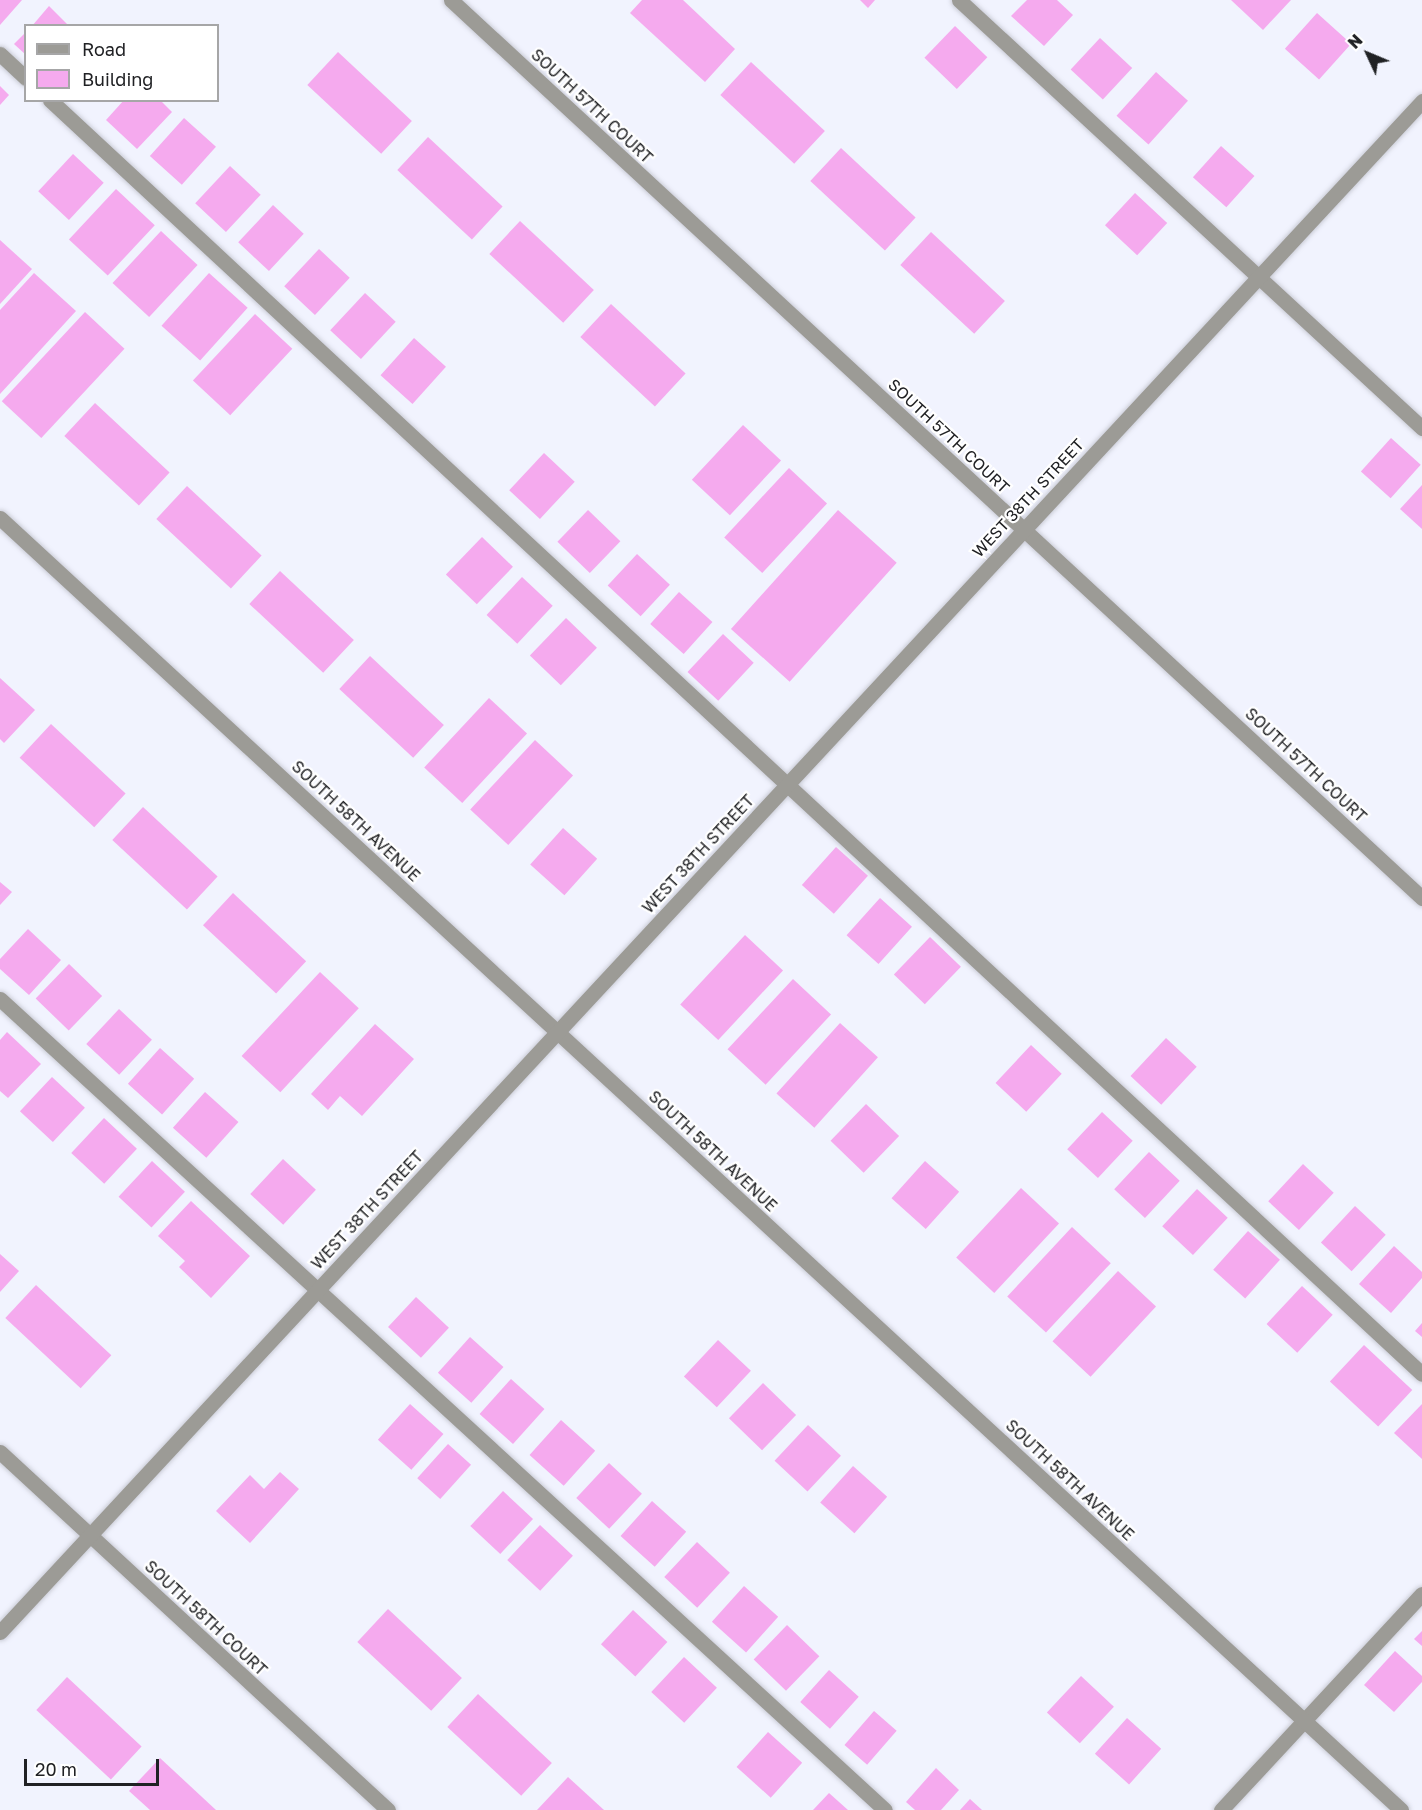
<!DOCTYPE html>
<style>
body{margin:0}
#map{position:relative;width:1422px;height:1810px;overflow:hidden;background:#f1f3fe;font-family:"Golos Text",sans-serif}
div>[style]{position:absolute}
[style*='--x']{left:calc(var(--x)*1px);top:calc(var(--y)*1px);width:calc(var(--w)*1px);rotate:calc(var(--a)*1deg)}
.building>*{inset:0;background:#f5aaee;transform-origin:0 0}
.roads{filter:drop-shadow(0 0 2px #cbcdd7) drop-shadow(0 0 2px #cbcdd7)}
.lane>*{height:15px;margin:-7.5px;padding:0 7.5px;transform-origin:7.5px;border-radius:7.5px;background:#9c9b96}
.street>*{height:15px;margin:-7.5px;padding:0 7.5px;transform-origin:7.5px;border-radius:7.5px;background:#9c9b96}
span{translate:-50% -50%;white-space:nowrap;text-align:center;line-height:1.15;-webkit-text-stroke:4.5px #fff;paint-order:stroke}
.street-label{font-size:16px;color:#202124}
.legend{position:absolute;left:24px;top:24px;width:195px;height:78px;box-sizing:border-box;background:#fff;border:2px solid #a6a6a7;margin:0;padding:8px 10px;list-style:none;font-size:18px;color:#202124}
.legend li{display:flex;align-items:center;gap:12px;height:30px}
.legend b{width:30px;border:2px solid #a6a6a7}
.north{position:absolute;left:1338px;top:24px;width:60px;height:60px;-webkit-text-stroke:4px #fff;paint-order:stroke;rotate:314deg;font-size:16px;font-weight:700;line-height:24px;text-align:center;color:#202124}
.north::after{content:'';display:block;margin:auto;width:21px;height:27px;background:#202124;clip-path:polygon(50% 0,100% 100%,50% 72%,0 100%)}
.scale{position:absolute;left:24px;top:1759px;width:135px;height:27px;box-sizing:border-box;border:3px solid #202124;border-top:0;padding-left:8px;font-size:18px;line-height:21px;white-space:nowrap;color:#202124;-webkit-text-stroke:4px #fff;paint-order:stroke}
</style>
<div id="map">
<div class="building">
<i style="clip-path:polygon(0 0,22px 0,0 25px)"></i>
<i style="clip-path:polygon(642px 0,683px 0,735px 49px,705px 82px,630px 13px)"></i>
<i style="clip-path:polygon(860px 0,875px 0,868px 8px)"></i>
<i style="clip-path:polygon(1027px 0,1057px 0,1073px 15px,1044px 46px,1011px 16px)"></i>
<i style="clip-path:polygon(1231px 0,1291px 0,1263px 30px)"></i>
<i style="clip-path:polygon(49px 6px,69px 26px,32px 26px)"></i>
<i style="left:1317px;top:13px;width:46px;height:48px;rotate:42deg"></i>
<i style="left:955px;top:26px;width:45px;height:44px;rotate:44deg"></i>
<i style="clip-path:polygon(26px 32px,26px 55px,14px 44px)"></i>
<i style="left:1100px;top:38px;width:44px;height:43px;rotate:43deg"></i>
<i style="left:338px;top:52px;width:101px;height:45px;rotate:43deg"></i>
<i style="left:751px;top:62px;width:101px;height:45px;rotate:43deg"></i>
<i style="left:1156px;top:72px;width:43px;height:59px;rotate:42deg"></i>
<i style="clip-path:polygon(0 86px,9px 95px,0 105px)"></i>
<i style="clip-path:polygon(124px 100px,160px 100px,172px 112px,137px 149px,106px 120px)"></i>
<i style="left:184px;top:118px;width:43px;height:51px;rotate:42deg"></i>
<i style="left:428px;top:137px;width:102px;height:45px;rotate:43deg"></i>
<i style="left:1221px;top:146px;width:45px;height:42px;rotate:42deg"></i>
<i style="left:841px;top:148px;width:102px;height:45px;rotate:43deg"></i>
<i style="left:73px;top:154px;width:42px;height:51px;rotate:43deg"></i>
<i style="left:230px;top:166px;width:42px;height:51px;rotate:43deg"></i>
<i style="left:116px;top:189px;width:53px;height:69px;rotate:43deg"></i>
<i style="left:1135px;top:193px;width:44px;height:44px;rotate:43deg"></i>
<i style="left:273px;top:205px;width:42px;height:51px;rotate:43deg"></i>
<i style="left:520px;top:221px;width:101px;height:45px;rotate:43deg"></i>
<i style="left:161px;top:231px;width:50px;height:71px;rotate:43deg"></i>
<i style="left:931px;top:232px;width:101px;height:45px;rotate:43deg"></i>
<i style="clip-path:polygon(0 240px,32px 269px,0 304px)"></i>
<i style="left:319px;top:249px;width:42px;height:51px;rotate:43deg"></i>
<i style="clip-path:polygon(34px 273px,76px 311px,0 394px,0 310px)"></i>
<i style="left:209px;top:273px;width:52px;height:71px;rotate:42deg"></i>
<i style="left:365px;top:293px;width:42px;height:51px;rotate:43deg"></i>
<i style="left:611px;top:304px;width:102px;height:45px;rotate:43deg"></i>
<i style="left:85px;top:312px;width:54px;height:122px;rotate:43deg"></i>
<i style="left:255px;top:314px;width:51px;height:91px;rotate:43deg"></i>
<i style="left:414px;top:338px;width:43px;height:50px;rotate:42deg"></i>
<i style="left:95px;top:403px;width:102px;height:45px;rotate:43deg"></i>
<i style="left:743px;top:425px;width:52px;height:75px;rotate:43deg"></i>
<i style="left:1391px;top:438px;width:40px;height:45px;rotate:42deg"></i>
<i style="left:544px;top:453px;width:42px;height:51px;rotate:43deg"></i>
<i style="left:789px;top:468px;width:52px;height:95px;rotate:43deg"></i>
<i style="clip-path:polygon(1422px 485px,1422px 529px,1400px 509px)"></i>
<i style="left:187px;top:486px;width:102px;height:45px;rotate:43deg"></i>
<i style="left:588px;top:510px;width:45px;height:44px;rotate:44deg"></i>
<i style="left:838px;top:510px;width:79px;height:160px;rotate:42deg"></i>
<i style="left:482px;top:537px;width:43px;height:52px;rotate:44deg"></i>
<i style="left:637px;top:554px;width:45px;height:43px;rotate:43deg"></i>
<i style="left:280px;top:571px;width:101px;height:45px;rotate:43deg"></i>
<i style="left:522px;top:577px;width:42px;height:52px;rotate:43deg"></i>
<i style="left:679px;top:592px;width:45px;height:43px;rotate:42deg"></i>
<i style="left:566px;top:618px;width:43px;height:52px;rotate:44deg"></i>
<i style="left:723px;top:634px;width:42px;height:52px;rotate:43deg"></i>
<i style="left:370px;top:656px;width:101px;height:45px;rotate:43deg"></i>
<i style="clip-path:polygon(0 678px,35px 710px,4px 743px,0 739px)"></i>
<i style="left:489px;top:698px;width:52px;height:95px;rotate:43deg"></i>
<i style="left:51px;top:724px;width:102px;height:46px;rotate:43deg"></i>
<i style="left:535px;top:740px;width:52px;height:95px;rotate:43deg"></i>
<i style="left:143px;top:807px;width:102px;height:45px;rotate:43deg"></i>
<i style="left:563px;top:828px;width:46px;height:49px;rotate:42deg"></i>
<i style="left:836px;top:847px;width:43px;height:51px;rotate:42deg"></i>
<i style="clip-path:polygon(0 882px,12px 892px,0 905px)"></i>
<i style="left:233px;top:893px;width:100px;height:44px;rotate:43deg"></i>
<i style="left:880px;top:898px;width:43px;height:50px;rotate:42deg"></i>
<i style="clip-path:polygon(28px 929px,61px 960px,29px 995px,0 969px,0 959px)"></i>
<i style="left:745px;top:935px;width:52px;height:95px;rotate:43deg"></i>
<i style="left:930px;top:937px;width:43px;height:52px;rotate:44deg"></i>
<i style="left:69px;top:964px;width:46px;height:48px;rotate:44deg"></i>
<i style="left:320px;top:972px;width:53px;height:115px;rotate:43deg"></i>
<i style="left:793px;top:979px;width:52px;height:96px;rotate:43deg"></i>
<i style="left:119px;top:1009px;width:45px;height:48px;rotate:43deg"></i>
<i style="left:840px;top:1023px;width:51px;height:95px;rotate:42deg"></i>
<i style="clip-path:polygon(375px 1024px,414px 1059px,362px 1116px,340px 1096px,328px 1110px,311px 1094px)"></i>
<i style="clip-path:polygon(7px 1032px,41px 1064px,8px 1098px,0 1091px,0 1040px)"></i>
<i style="left:1166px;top:1038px;width:42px;height:52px;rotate:43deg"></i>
<i style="left:1031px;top:1045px;width:42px;height:52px;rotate:43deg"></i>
<i style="left:160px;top:1048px;width:46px;height:48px;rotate:42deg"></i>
<i style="left:52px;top:1077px;width:45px;height:47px;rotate:43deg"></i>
<i style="left:205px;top:1092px;width:45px;height:48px;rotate:42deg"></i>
<i style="left:866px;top:1104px;width:46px;height:51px;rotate:44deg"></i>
<i style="left:1102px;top:1112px;width:42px;height:51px;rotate:43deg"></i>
<i style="left:104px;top:1118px;width:45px;height:48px;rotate:43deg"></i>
<i style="left:1149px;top:1152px;width:42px;height:51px;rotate:43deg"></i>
<i style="left:283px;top:1159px;width:45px;height:48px;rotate:43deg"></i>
<i style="left:152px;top:1161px;width:45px;height:49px;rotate:43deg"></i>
<i style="left:925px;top:1161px;width:46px;height:50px;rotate:42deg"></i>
<i style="left:1303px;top:1164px;width:42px;height:51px;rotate:43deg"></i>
<i style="left:1021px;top:1188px;width:52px;height:95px;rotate:43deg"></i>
<i style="left:1197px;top:1189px;width:42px;height:51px;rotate:43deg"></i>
<i style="clip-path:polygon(191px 1201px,250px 1256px,211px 1298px,179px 1267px,185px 1261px,158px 1236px)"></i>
<i style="left:1355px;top:1206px;width:42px;height:50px;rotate:43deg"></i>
<i style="left:1072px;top:1227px;width:53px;height:95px;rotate:43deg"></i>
<i style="left:1248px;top:1231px;width:43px;height:52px;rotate:42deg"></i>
<i style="clip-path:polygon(1394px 1246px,1422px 1272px,1422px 1278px,1391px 1313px,1359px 1284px)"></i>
<i style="clip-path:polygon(0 1254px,19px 1271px,0 1292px)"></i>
<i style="left:1118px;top:1271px;width:52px;height:96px;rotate:43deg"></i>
<i style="left:36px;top:1285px;width:103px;height:45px;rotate:43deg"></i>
<i style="left:1302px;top:1286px;width:42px;height:52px;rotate:43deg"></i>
<i style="left:416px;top:1297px;width:45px;height:41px;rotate:43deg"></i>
<i style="clip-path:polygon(1422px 1323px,1422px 1337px,1415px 1331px)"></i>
<i style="left:470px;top:1337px;width:45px;height:48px;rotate:42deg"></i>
<i style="left:718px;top:1340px;width:45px;height:50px;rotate:43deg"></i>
<i style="left:1364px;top:1345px;width:66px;height:50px;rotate:43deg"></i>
<i style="left:511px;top:1379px;width:45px;height:47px;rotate:42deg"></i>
<i style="left:763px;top:1383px;width:46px;height:49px;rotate:44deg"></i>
<i style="left:410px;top:1404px;width:45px;height:48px;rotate:42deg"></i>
<i style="clip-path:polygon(1422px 1404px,1422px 1459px,1394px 1433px)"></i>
<i style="left:561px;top:1420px;width:46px;height:47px;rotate:42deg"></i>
<i style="left:808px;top:1425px;width:45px;height:49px;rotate:43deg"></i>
<i style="left:448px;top:1444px;width:31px;height:46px;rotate:42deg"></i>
<i style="left:609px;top:1463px;width:45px;height:48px;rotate:43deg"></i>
<i style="left:853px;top:1466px;width:46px;height:49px;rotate:42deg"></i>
<i style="clip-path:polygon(280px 1472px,299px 1489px,250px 1543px,216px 1511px,250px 1475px,264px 1489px)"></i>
<i style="left:503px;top:1491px;width:41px;height:48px;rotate:43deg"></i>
<i style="left:652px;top:1501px;width:46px;height:47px;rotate:42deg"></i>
<i style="left:540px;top:1525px;width:45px;height:48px;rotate:43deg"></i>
<i style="left:697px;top:1542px;width:45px;height:48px;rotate:43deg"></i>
<i style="left:744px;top:1586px;width:46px;height:48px;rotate:42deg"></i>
<i style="left:388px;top:1609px;width:101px;height:45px;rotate:43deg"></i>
<i style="left:633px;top:1610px;width:47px;height:47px;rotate:43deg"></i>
<i style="left:787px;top:1625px;width:45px;height:48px;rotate:44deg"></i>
<i style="clip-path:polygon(1422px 1631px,1422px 1646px,1414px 1639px)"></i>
<i style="clip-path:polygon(1395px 1651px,1422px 1676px,1422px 1682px,1394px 1712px,1364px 1685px)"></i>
<i style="left:684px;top:1657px;width:45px;height:48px;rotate:43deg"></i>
<i style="left:829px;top:1670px;width:40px;height:43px;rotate:42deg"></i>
<i style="left:1081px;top:1676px;width:45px;height:50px;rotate:43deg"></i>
<i style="left:67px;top:1677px;width:102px;height:45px;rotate:43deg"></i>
<i style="left:478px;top:1694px;width:101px;height:45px;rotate:43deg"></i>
<i style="left:874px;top:1711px;width:30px;height:45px;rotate:41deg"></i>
<i style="left:1127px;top:1718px;width:46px;height:48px;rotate:42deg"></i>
<i style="left:768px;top:1732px;width:46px;height:47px;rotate:42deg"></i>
<i style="clip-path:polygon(160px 1758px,216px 1810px,150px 1810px,129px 1791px)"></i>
<i style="clip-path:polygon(936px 1768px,959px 1790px,941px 1810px,915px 1810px,906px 1802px)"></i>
<i style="clip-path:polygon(568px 1777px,604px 1810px,537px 1810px)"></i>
<i style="clip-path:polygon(829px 1793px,848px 1810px,813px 1810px)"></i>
<i style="clip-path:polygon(970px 1799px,982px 1810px,960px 1810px)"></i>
</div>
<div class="roads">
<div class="lane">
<i style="--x:959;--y:0;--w:631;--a:42.75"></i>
<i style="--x:0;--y:54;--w:35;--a:43"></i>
<i style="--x:50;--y:100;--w:1872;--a:42.88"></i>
<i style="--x:0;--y:999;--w:1200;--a:42.5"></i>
<i style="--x:1221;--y:1810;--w:295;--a:-47.1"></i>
</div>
<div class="street">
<i style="--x:451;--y:0;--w:1323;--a:42.76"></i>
<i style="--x:0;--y:518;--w:1906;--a:42.68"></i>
<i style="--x:0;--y:1452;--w:528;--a:42.7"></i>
<i style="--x:0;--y:1632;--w:2090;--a:-47.11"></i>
</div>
</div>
<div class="street-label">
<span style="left:592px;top:106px;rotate:43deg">SOUTH 57TH COURT</span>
<span style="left:949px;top:436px;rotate:43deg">SOUTH 57TH COURT</span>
<span style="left:1028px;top:498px;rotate:-47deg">WEST 38TH STREET</span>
<span style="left:1306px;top:765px;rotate:43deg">SOUTH 57TH COURT</span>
<span style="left:356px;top:821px;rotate:43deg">SOUTH 58TH AVENUE</span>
<span style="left:698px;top:854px;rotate:-47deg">WEST 38TH STREET</span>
<span style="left:713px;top:1151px;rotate:43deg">SOUTH 58TH AVENUE</span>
<span style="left:367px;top:1210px;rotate:-47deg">WEST 38TH STREET</span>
<span style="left:1070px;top:1480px;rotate:43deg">SOUTH 58TH AVENUE</span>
<span style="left:206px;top:1618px;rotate:43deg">SOUTH 58TH COURT</span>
</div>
<ul class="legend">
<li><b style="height:8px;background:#9c9b96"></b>Road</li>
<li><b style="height:16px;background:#f5aaee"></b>Building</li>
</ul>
<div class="north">N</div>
<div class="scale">20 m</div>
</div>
